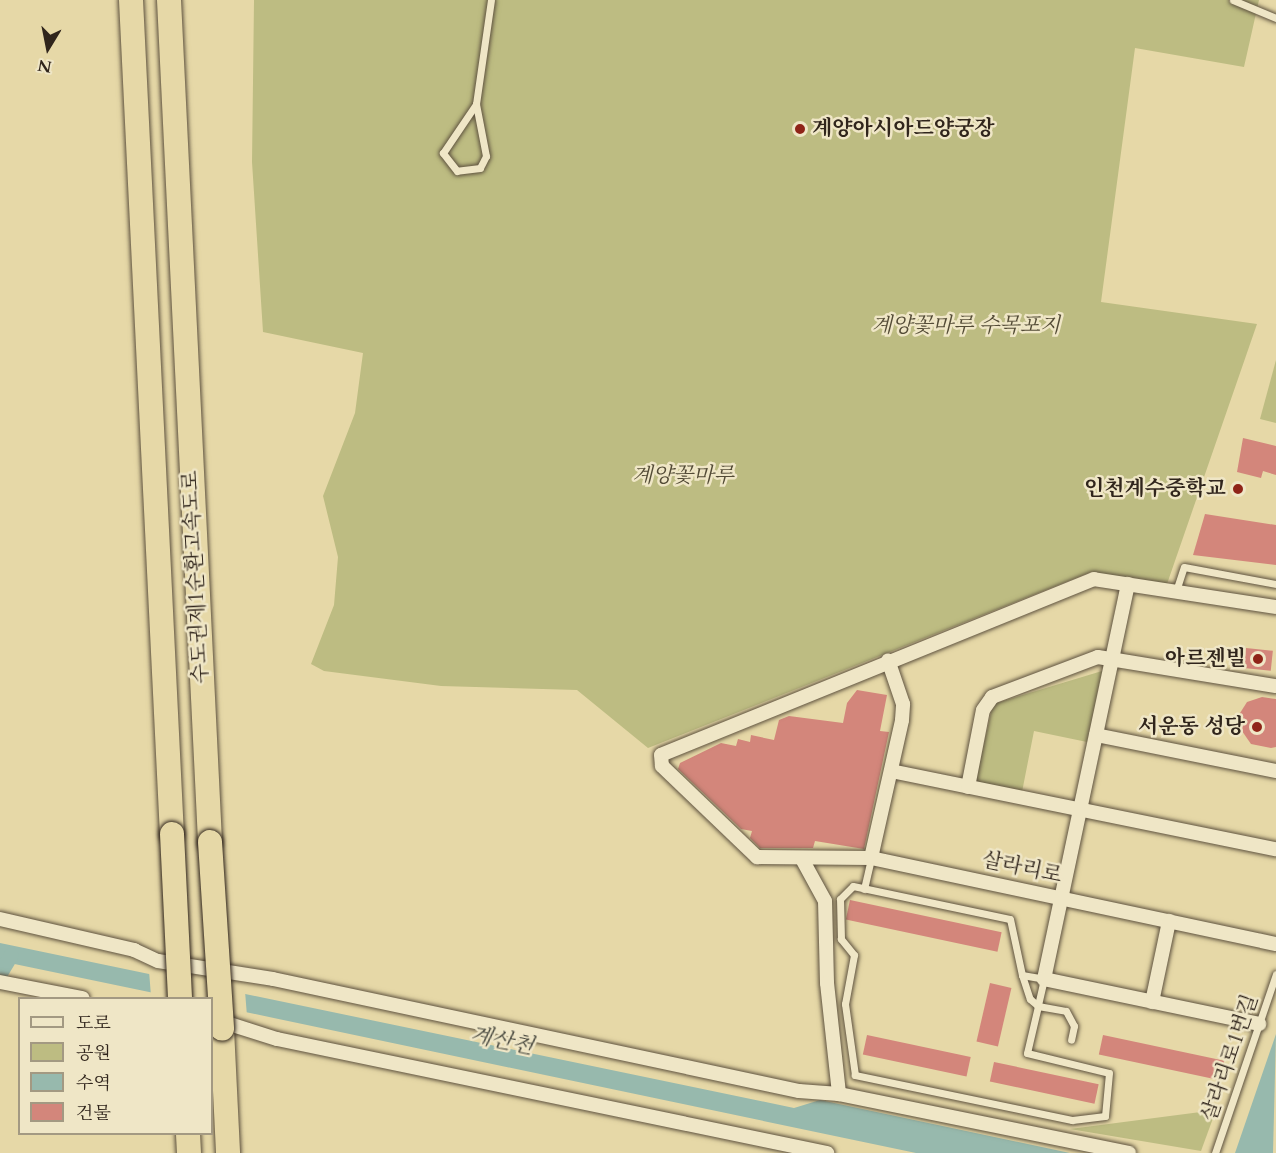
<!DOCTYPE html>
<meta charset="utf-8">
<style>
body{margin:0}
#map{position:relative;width:1276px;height:1153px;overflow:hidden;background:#e6d8a7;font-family:Cardo,"Noto Serif KR",serif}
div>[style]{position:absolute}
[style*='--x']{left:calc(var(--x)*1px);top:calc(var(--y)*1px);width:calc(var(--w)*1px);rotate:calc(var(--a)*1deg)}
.green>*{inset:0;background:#bdbc82}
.water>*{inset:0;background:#97b9ad}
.pier>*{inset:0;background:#e6d8a7}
.canal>*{height:15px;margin:-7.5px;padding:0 7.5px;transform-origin:7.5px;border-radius:7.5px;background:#97b9ad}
.building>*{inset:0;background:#d3867b;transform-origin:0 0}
.roads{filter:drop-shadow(0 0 2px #5e523f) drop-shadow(0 0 2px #5e523f)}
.service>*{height:7px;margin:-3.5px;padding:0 3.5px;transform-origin:3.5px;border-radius:3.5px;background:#efe6c6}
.minor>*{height:14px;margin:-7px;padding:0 7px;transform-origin:7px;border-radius:7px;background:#efe6c6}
.motorway>*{height:24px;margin:-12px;padding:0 12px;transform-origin:12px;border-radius:12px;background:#e6d8a7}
.bridges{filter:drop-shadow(0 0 2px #30251c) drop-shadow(0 0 2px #30251c)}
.motorway-bridge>*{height:24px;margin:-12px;padding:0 12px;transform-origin:12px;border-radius:12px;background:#e6d8a7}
.dots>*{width:16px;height:16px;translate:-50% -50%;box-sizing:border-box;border:3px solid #efe6c6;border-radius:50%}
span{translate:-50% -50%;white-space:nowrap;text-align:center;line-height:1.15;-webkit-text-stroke:5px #efe6c6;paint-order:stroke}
.poi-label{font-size:21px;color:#30251c;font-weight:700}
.left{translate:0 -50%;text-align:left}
.right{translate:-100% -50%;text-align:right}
.park-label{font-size:21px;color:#534b36;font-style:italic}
.street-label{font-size:21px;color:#30251c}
.water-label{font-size:22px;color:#4a4a40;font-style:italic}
.legend{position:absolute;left:18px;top:997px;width:195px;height:138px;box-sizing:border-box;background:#efe6c6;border:2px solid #a39982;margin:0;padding:8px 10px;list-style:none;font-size:18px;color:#30251c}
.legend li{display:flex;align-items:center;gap:12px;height:30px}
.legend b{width:30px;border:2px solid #a39982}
.north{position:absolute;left:18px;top:18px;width:60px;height:60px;-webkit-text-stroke:4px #efe6c6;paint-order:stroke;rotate:190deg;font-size:16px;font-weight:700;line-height:24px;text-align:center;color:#30251c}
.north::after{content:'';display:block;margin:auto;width:21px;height:27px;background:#30251c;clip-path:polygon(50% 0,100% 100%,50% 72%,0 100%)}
</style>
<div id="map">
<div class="green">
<i style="clip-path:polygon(254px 0,1259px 0,1244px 67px,1135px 48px,1101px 302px,1257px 324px,1167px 584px,1091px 572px,648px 748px,577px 690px,441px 686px,324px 671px,311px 664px,334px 605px,338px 557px,323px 496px,355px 413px,363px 353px,263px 332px,252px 162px)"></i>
<i style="clip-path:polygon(1276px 360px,1276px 423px,1260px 419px)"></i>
<i style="clip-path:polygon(1102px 671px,1087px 742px,1034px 731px,1022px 792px,975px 783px,993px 704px)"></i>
<i style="clip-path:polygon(1216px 1110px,1201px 1151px,1070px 1129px)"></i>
</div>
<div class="water">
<i style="clip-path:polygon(0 943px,794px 1108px,820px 1100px,1070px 1153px,916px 1153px,212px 1005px,212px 998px,178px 998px,0 961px)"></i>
<i style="clip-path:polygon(1276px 1034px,1273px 1153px,1235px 1153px)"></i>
</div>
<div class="pier">
<i style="clip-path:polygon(149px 971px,245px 991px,247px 1016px,212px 1009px,212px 998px,151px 996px)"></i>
</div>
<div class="canal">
<i style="--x:0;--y:973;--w:21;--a:-59"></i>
</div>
<div class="building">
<i style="clip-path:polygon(1243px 438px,1276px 446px,1276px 475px,1263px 471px,1261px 478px,1237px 472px)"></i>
<i style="clip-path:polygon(1205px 514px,1276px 525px,1276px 565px,1193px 555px)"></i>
<i style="left:1246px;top:648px;width:27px;height:20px;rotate:6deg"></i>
<i style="clip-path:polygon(857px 690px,887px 695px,880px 731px,889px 732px,864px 849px,815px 841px,813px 848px,760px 848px,750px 838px,752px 831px,741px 829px,678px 769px,680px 763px,721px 743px,736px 746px,738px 739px,750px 742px,751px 735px,774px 740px,779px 720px,789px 716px,843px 723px,847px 703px)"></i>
<i style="clip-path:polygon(1262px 697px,1276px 699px,1276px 747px,1271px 748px,1251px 744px,1235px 721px,1247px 702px)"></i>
<i style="left:850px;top:900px;width:155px;height:20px;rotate:12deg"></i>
<i style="left:990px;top:983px;width:22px;height:60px;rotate:13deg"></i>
<i style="left:867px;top:1035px;width:106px;height:20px;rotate:12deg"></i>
<i style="left:1103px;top:1035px;width:124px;height:20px;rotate:12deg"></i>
<i style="left:994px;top:1062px;width:107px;height:20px;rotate:12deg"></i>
</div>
<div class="roads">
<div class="service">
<i style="--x:1233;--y:0;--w:47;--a:22.7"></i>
<i style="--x:476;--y:104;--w:53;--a:79.1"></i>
<i style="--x:486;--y:156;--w:13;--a:117"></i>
<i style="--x:480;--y:168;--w:23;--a:173"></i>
<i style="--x:457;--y:171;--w:23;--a:-128"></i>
<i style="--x:443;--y:153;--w:59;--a:-56"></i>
<i style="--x:476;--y:104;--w:105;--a:-81.8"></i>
<i style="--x:1176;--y:591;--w:25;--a:-72"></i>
<i style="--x:1184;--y:567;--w:94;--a:10.5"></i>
<i style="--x:864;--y:889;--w:32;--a:-77"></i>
<i style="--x:1022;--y:975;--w:25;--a:72"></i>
<i style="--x:1030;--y:999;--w:11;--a:41"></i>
<i style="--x:1038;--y:1006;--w:48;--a:103.2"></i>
<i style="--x:1027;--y:1053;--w:84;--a:13.7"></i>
<i style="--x:1109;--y:1073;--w:43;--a:95.3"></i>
<i style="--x:1105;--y:1116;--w:33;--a:173"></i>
<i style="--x:1072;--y:1120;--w:222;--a:-168.3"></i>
<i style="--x:855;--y:1075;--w:72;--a:-98"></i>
<i style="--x:845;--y:1004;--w:50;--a:-79.6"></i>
<i style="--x:854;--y:955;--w:21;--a:-129"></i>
<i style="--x:841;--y:939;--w:40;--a:-91.4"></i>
<i style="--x:840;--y:899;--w:18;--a:-45"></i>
<i style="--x:853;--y:886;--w:160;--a:11.9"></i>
<i style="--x:1010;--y:919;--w:57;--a:77.9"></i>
<i style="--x:1022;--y:975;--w:22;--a:10"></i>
<i style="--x:1044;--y:979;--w:28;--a:103"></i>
<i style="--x:1038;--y:1006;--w:28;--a:10"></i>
<i style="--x:1066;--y:1011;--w:17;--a:62"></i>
<i style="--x:1074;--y:1026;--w:14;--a:102"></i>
<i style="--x:1215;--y:1153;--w:189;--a:-71.2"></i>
</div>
<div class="minor">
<i style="--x:1128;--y:584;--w:404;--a:102"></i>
<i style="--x:1044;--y:979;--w:220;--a:11.8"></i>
<i style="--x:1276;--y:607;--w:184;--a:-171.3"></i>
<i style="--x:1094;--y:579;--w:467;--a:157.9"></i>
<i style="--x:661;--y:755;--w:11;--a:85"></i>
<i style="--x:662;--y:766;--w:132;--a:43.8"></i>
<i style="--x:757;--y:857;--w:114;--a:0.5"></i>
<i style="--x:871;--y:858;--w:414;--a:12"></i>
<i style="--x:1096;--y:735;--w:184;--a:11.3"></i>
<i style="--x:891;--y:771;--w:393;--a:11.5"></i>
<i style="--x:968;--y:787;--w:78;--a:-79"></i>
<i style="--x:983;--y:710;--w:16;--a:-55"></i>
<i style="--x:992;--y:697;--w:113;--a:-20.7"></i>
<i style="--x:1098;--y:657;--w:180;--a:9.3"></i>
<i style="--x:871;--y:858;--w:141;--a:-77.3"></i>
<i style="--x:902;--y:720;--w:16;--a:-86"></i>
<i style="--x:903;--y:704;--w:46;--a:-108.8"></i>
<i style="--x:802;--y:859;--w:48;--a:61.3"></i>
<i style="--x:825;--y:901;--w:82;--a:88.6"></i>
<i style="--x:827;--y:983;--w:112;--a:83.8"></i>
<i style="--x:839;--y:1094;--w:296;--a:11.5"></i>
<i style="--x:0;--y:919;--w:138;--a:13"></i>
<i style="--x:134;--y:950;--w:26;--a:25"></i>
<i style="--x:158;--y:961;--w:116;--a:8.9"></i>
<i style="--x:273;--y:979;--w:538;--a:12.02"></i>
<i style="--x:799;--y:1091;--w:40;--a:4.3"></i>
<i style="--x:0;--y:982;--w:84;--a:11"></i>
<i style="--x:1152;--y:1002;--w:83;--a:-78.1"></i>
<i style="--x:217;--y:1020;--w:63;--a:17.6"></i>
<i style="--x:277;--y:1039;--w:562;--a:11.71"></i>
</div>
<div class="motorway">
<i style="--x:131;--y:0;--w:835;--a:87.19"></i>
<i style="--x:169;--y:0;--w:843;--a:87.21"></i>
<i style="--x:222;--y:1029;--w:124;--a:87.2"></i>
<i style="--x:188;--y:1134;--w:19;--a:87"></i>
</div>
</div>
<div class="bridges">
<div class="motorway-bridge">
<i style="--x:172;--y:834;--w:164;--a:87.2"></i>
<i style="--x:210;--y:842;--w:187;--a:86.3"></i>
</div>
</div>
<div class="dots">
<i style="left:800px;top:129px;background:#8f2418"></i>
<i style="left:1238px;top:489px;background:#8f2418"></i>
<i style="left:1258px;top:659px;background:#8f2418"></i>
<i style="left:1257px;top:727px;background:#8f2418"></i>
</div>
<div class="poi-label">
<span class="left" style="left:812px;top:129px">계양아시아드양궁장</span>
<span class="right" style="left:1226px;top:489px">인천계수중학교</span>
<span class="right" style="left:1246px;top:659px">아르젠빌</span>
<span class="right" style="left:1245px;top:727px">서운동 성당</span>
</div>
<div class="park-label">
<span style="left:966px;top:326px">계양꽃마루 수목포지</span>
<span style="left:683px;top:476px">계양꽃마루</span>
</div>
<div class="street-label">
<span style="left:196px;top:577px;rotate:-93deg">수도권제1순환고속도로</span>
<span style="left:1022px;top:868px;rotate:12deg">살라리로</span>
<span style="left:1230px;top:1058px;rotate:-71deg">살라리로1번길</span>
</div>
<div class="water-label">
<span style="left:502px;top:1041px;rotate:12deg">계산천</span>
</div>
<ul class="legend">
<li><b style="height:8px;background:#efe6c6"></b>도로</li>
<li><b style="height:16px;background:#bdbc82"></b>공원</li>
<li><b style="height:16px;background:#97b9ad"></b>수역</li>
<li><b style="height:16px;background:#d3867b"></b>건물</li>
</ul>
<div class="north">N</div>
</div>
